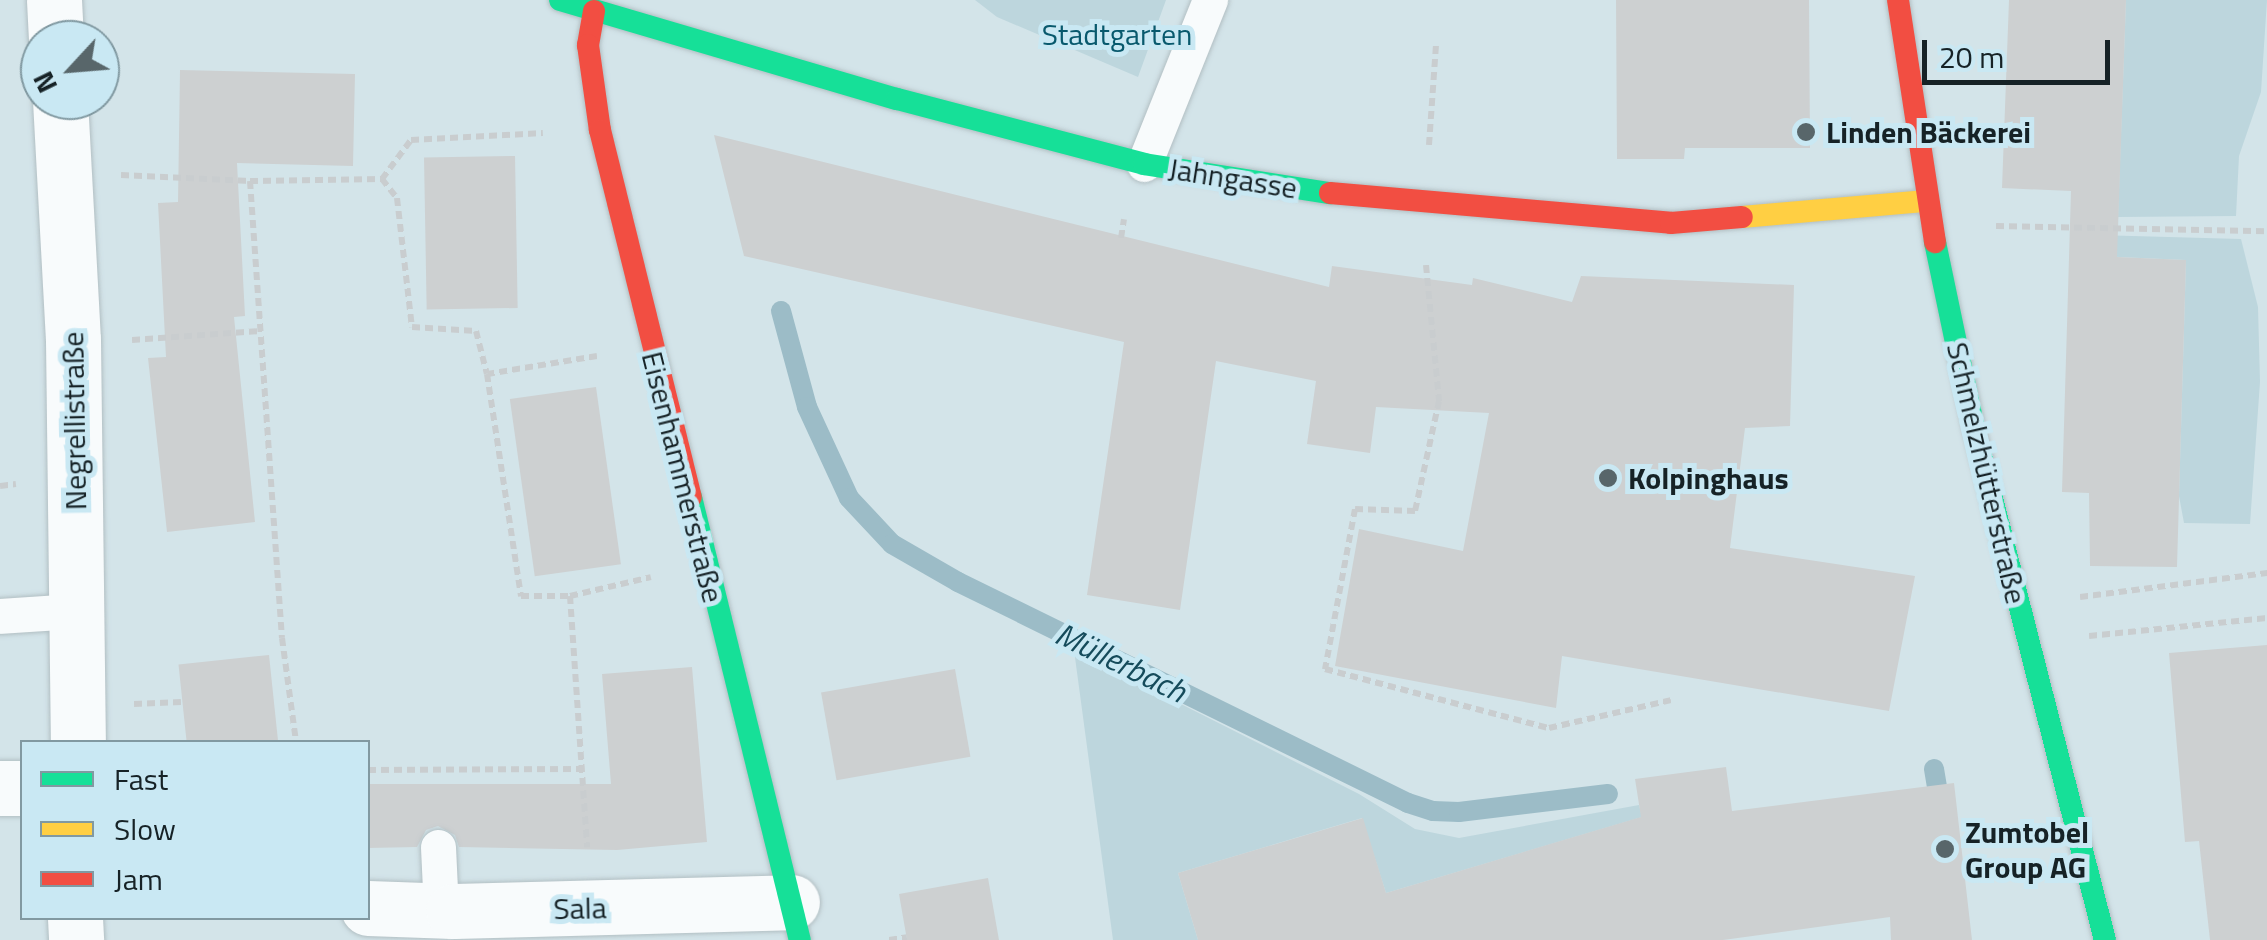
<!DOCTYPE html>
<meta charset="utf-8">
<style>
body{margin:0}
#map{position:relative;width:2267px;height:940px;overflow:hidden;background:#d3e4e9;font-family:"Titillium Web",sans-serif}
div>[style]{position:absolute}
[style*='--x']{left:calc(var(--x)*1px);top:calc(var(--y)*1px);width:calc(var(--w)*1px);rotate:calc(var(--a)*1deg)}
.green>*{inset:0;background:#bdd6dd}
.stream>*{height:20px;margin:-10px;padding:0 10px;transform-origin:10px;border-radius:10px;background:#9cbcc7}
.building>*{inset:0;background:#cdd0d1;transform-origin:0 0}
.path>*{height:6px;margin-top:-3px;transform-origin:0;background:repeating-linear-gradient(90deg,#c9cdcf 0 8px,transparent 0 13px)}
.roads{filter:drop-shadow(0 0 2px #b2bfc3) drop-shadow(0 0 2px #b2bfc3)}
.lane>*{height:35px;margin:-17.5px;padding:0 17.5px;transform-origin:17.5px;border-radius:17.5px;background:#f8fbfc}
.street>*{height:55px;margin:-27.5px;padding:0 27.5px;transform-origin:27.5px;border-radius:27.5px;background:#f8fbfc}
.fast>*{height:22px;margin:-11px;padding:0 11px;transform-origin:11px;border-radius:11px;background:#16e098}
.slow>*{height:22px;margin:-11px;padding:0 11px;transform-origin:11px;border-radius:11px;background:#ffcf43}
.jam>*{height:22px;margin:-11px;padding:0 11px;transform-origin:11px;border-radius:11px;background:#f24e42}
.dots>*{width:28px;height:28px;translate:-50% -50%;box-sizing:border-box;border:5px solid #c9e8f3;border-radius:50%}
span{translate:-50% -50%;white-space:nowrap;text-align:center;line-height:1.15;-webkit-text-stroke:10px #c9e8f3;paint-order:stroke}
.park-label{font-size:30px;color:#08596d}
.poi-label{font-size:30px;color:#162226;font-weight:700}
.left{translate:0 -50%;text-align:left}
.street-label{font-size:30px;color:#162226}
.water-label{font-size:32px;color:#154b5b;font-style:italic}
.legend{position:absolute;left:20px;top:740px;width:350px;height:180px;box-sizing:border-box;background:#c9e8f3;border:2px solid #8199a1;margin:0;padding:12px 18px;list-style:none;font-size:30px;color:#162226}
.legend li{display:flex;align-items:center;gap:20px;height:50px}
.legend b{width:50px;border:2px solid #8199a1}
.north{position:absolute;left:20px;top:20px;width:100px;height:100px;box-sizing:border-box;background:#c9e8f3;border:2px solid #8199a1;border-radius:50%;rotate:244deg;font-size:28px;font-weight:700;line-height:40px;text-align:center;color:#162226}
.north::after{content:'';display:block;margin:auto;width:35px;height:45px;background:#58666a;clip-path:polygon(50% 0,100% 100%,50% 72%,0 100%)}
.scale{position:absolute;left:1922px;top:40px;width:188px;height:45px;box-sizing:border-box;border:5px solid #162226;border-top:0;padding-left:12px;font-size:30px;line-height:35px;white-space:nowrap;color:#162226;-webkit-text-stroke:8px #c9e8f3;paint-order:stroke}
</style>
<div id="map">
<div class="green">
<i style="clip-path:polygon(975px 0,1166px 0,1138px 77px,997px 17px)"></i>
<i style="clip-path:polygon(2126px 0,2267px 0,2261px 92px,2239px 156px,2236px 216px,2118px 217px)"></i>
<i style="clip-path:polygon(2096px 235px,2241px 239px,2258px 307px,2260px 382px,2250px 524px,2184px 523px,2179px 496px,2186px 260px,2097px 256px)"></i>
<i style="clip-path:polygon(1074px 650px,1359px 794px,1415px 829px,1459px 838px,1639px 805px,1642px 817px,1386px 893px,1362px 818px,1178px 873px,1198px 940px,1113px 940px)"></i>
</div>
<div class="stream">
<i style="--x:781;--y:311;--w:99;--a:74.8"></i>
<i style="--x:807;--y:407;--w:100;--a:65.2"></i>
<i style="--x:849;--y:498;--w:63;--a:46.9"></i>
<i style="--x:892;--y:544;--w:76;--a:29.9"></i>
<i style="--x:958;--y:582;--w:501;--a:26.16"></i>
<i style="--x:1408;--y:803;--w:26;--a:18"></i>
<i style="--x:1433;--y:811;--w:26;--a:2"></i>
<i style="--x:1459;--y:812;--w:150;--a:-6.9"></i>
<i style="--x:1934;--y:769;--w:43;--a:80.5"></i>
</div>
<div class="building">
<i style="clip-path:polygon(1616px 0,1809px 0,1810px 148px,1685px 148px,1684px 159px,1617px 159px)"></i>
<i style="clip-path:polygon(2009px 0,2126px 0,2117px 257px,2186px 260px,2177px 567px,2090px 566px,2089px 493px,2062px 492px,2071px 191px,2002px 188px)"></i>
<i style="clip-path:polygon(180px 70px,355px 74px,353px 166px,237px 163px,245px 316px,234px 317px,255px 522px,167px 532px,148px 358px,166px 357px,158px 203px,178px 202px)"></i>
<i style="clip-path:polygon(714px 135px,1329px 287px,1332px 266px,1472px 285px,1473px 278px,1572px 302px,1581px 276px,1794px 285px,1790px 426px,1745px 428px,1730px 548px,1915px 576px,1889px 711px,1562px 656px,1556px 708px,1335px 666px,1359px 529px,1463px 551px,1489px 413px,1376px 407px,1370px 453px,1307px 444px,1316px 381px,1216px 361px,1180px 610px,1087px 595px,1124px 342px,744px 256px)"></i>
<i style="left:515px;top:156px;width:152px;height:91px;rotate:89deg"></i>
<i style="left:596px;top:387px;width:179px;height:87px;rotate:82deg"></i>
<i style="clip-path:polygon(2267px 645px,2267px 940px,2210px 940px,2199px 841px,2185px 842px,2169px 653px)"></i>
<i style="left:269px;top:655px;width:87px;height:91px;rotate:84deg"></i>
<i style="clip-path:polygon(692px 667px,707px 842px,617px 850px,459px 847px,455px 835px,438px 826px,426px 830px,417px 847px,368px 848px,368px 784px,611px 784px,602px 674px)"></i>
<i style="left:955px;top:669px;width:89px;height:136px;rotate:80deg"></i>
<i style="clip-path:polygon(1726px 767px,1732px 811px,1954px 783px,1972px 940px,1891px 940px,1890px 917px,1723px 940px,1198px 940px,1178px 873px,1363px 818px,1386px 893px,1641px 817px,1635px 779px)"></i>
<i style="clip-path:polygon(988px 878px,999px 940px,907px 940px,899px 894px)"></i>
</div>
<div class="path">
<i style="--x:1429;--y:145;--w:100;--a:-86"></i>
<i style="--x:121;--y:175;--w:129;--a:2.7"></i>
<i style="--x:250;--y:181;--w:132;--a:-0.9"></i>
<i style="--x:382;--y:179;--w:49;--a:-53.4"></i>
<i style="--x:411;--y:140;--w:132;--a:-3"></i>
<i style="--x:382;--y:179;--w:24;--a:52"></i>
<i style="--x:397;--y:198;--w:130;--a:83.4"></i>
<i style="--x:412;--y:327;--w:64;--a:3.6"></i>
<i style="--x:476;--y:331;--w:44;--a:75.7"></i>
<i style="--x:250;--y:181;--w:458;--a:86"></i>
<i style="--x:282;--y:638;--w:105;--a:82.3"></i>
<i style="--x:1996;--y:226;--w:271;--a:1.1"></i>
<i style="--x:1121;--y:238;--w:19;--a:-81"></i>
<i style="--x:1426;--y:265;--w:137;--a:84.5"></i>
<i style="--x:1439;--y:401;--w:113;--a:102.3"></i>
<i style="--x:1415;--y:511;--w:60;--a:-178.1"></i>
<i style="--x:1355;--y:509;--w:163;--a:100.6"></i>
<i style="--x:1325;--y:669;--w:232;--a:14.8"></i>
<i style="--x:1549;--y:728;--w:125;--a:-12.9"></i>
<i style="--x:132;--y:340;--w:129;--a:-4"></i>
<i style="--x:597;--y:356;--w:111;--a:170.7"></i>
<i style="--x:487;--y:374;--w:225;--a:81.3"></i>
<i style="--x:521;--y:596;--w:49;--a:0"></i>
<i style="--x:570;--y:596;--w:83;--a:-13.2"></i>
<i style="--x:0;--y:486;--w:16;--a:-7"></i>
<i style="--x:570;--y:596;--w:252;--a:86.1"></i>
<i style="--x:2080;--y:597;--w:189;--a:-7.3"></i>
<i style="--x:2089;--y:636;--w:179;--a:-5.8"></i>
<i style="--x:134;--y:704;--w:47;--a:-2.4"></i>
<i style="--x:368;--y:770;--w:214;--a:-0.3"></i>
<i style="--x:889;--y:940;--w:18;--a:-9"></i>
</div>
<div class="roads">
<div class="lane">
<i style="--x:1144;--y:164;--w:177;--a:-68.1"></i>
<i style="--x:0;--y:616;--w:76;--a:-3.8"></i>
<i style="--x:438;--y:847;--w:64;--a:87.3"></i>
</div>
<div class="street">
<i style="--x:54;--y:0;--w:40;--a:87.1"></i>
<i style="--x:60;--y:100;--w:240;--a:86.9"></i>
<i style="--x:73;--y:340;--w:402;--a:89.3"></i>
<i style="--x:0;--y:788;--w:22;--a:0"></i>
<i style="--x:368;--y:908;--w:85;--a:2"></i>
<i style="--x:453;--y:911;--w:339;--a:-1.5"></i>
<i style="--x:75;--y:918;--w:22;--a:87"></i>
</div>
<div class="fast">
<i style="--x:560;--y:0;--w:351;--a:16.4"></i>
<i style="--x:897;--y:99;--w:255;--a:14.7"></i>
<i style="--x:1144;--y:164;--w:188;--a:8.9"></i>
<i style="--x:1935;--y:242;--w:190;--a:78.2"></i>
<i style="--x:1974;--y:428;--w:528;--a:75.65"></i>
<i style="--x:691;--y:497;--w:456;--a:76.2"></i>
</div>
<div class="slow">
<i style="--x:1742;--y:217;--w:185;--a:-5"></i>
</div>
<div class="jam">
<i style="--x:1898;--y:0;--w:245;--a:81.3"></i>
<i style="--x:594;--y:11;--w:35;--a:100"></i>
<i style="--x:588;--y:45;--w:86;--a:82"></i>
<i style="--x:600;--y:130;--w:378;--a:76.1"></i>
<i style="--x:1330;--y:193;--w:342;--a:5"></i>
<i style="--x:1671;--y:223;--w:71;--a:-4.8"></i>
</div>
</div>
<div class="dots">
<i style="left:1806px;top:132px;background:#58666a"></i>
<i style="left:1608px;top:478px;background:#58666a"></i>
<i style="left:1945px;top:849px;background:#58666a"></i>
</div>
<div class="park-label">
<span style="left:1117px;top:34px">Stadtgarten</span>
</div>
<div class="poi-label">
<span class="left" style="left:1826px;top:132px">Linden Bäckerei</span>
<span class="left" style="left:1628px;top:478px">Kolpinghaus</span>
<span class="left" style="left:1965px;top:849px">Zumtobel<br>Group AG</span>
</div>
<div class="street-label">
<span style="left:1233px;top:178px;rotate:9deg">Jahngasse</span>
<span style="left:74px;top:421px;rotate:-91deg">Negrellistraße</span>
<span style="left:1987px;top:473px;rotate:77deg">Schmelzhütterstraße</span>
<span style="left:683px;top:477px;rotate:76deg">Eisenhammerstraße</span>
<span style="left:580px;top:908px;rotate:-1deg">Sala</span>
</div>
<div class="water-label">
<span style="left:1121px;top:662px;rotate:26deg">Müllerbach</span>
</div>
<ul class="legend">
<li><b style="height:12px;background:#16e098"></b>Fast</li>
<li><b style="height:12px;background:#ffcf43"></b>Slow</li>
<li><b style="height:12px;background:#f24e42"></b>Jam</li>
</ul>
<div class="north">N</div>
<div class="scale">20 m</div>
</div>
